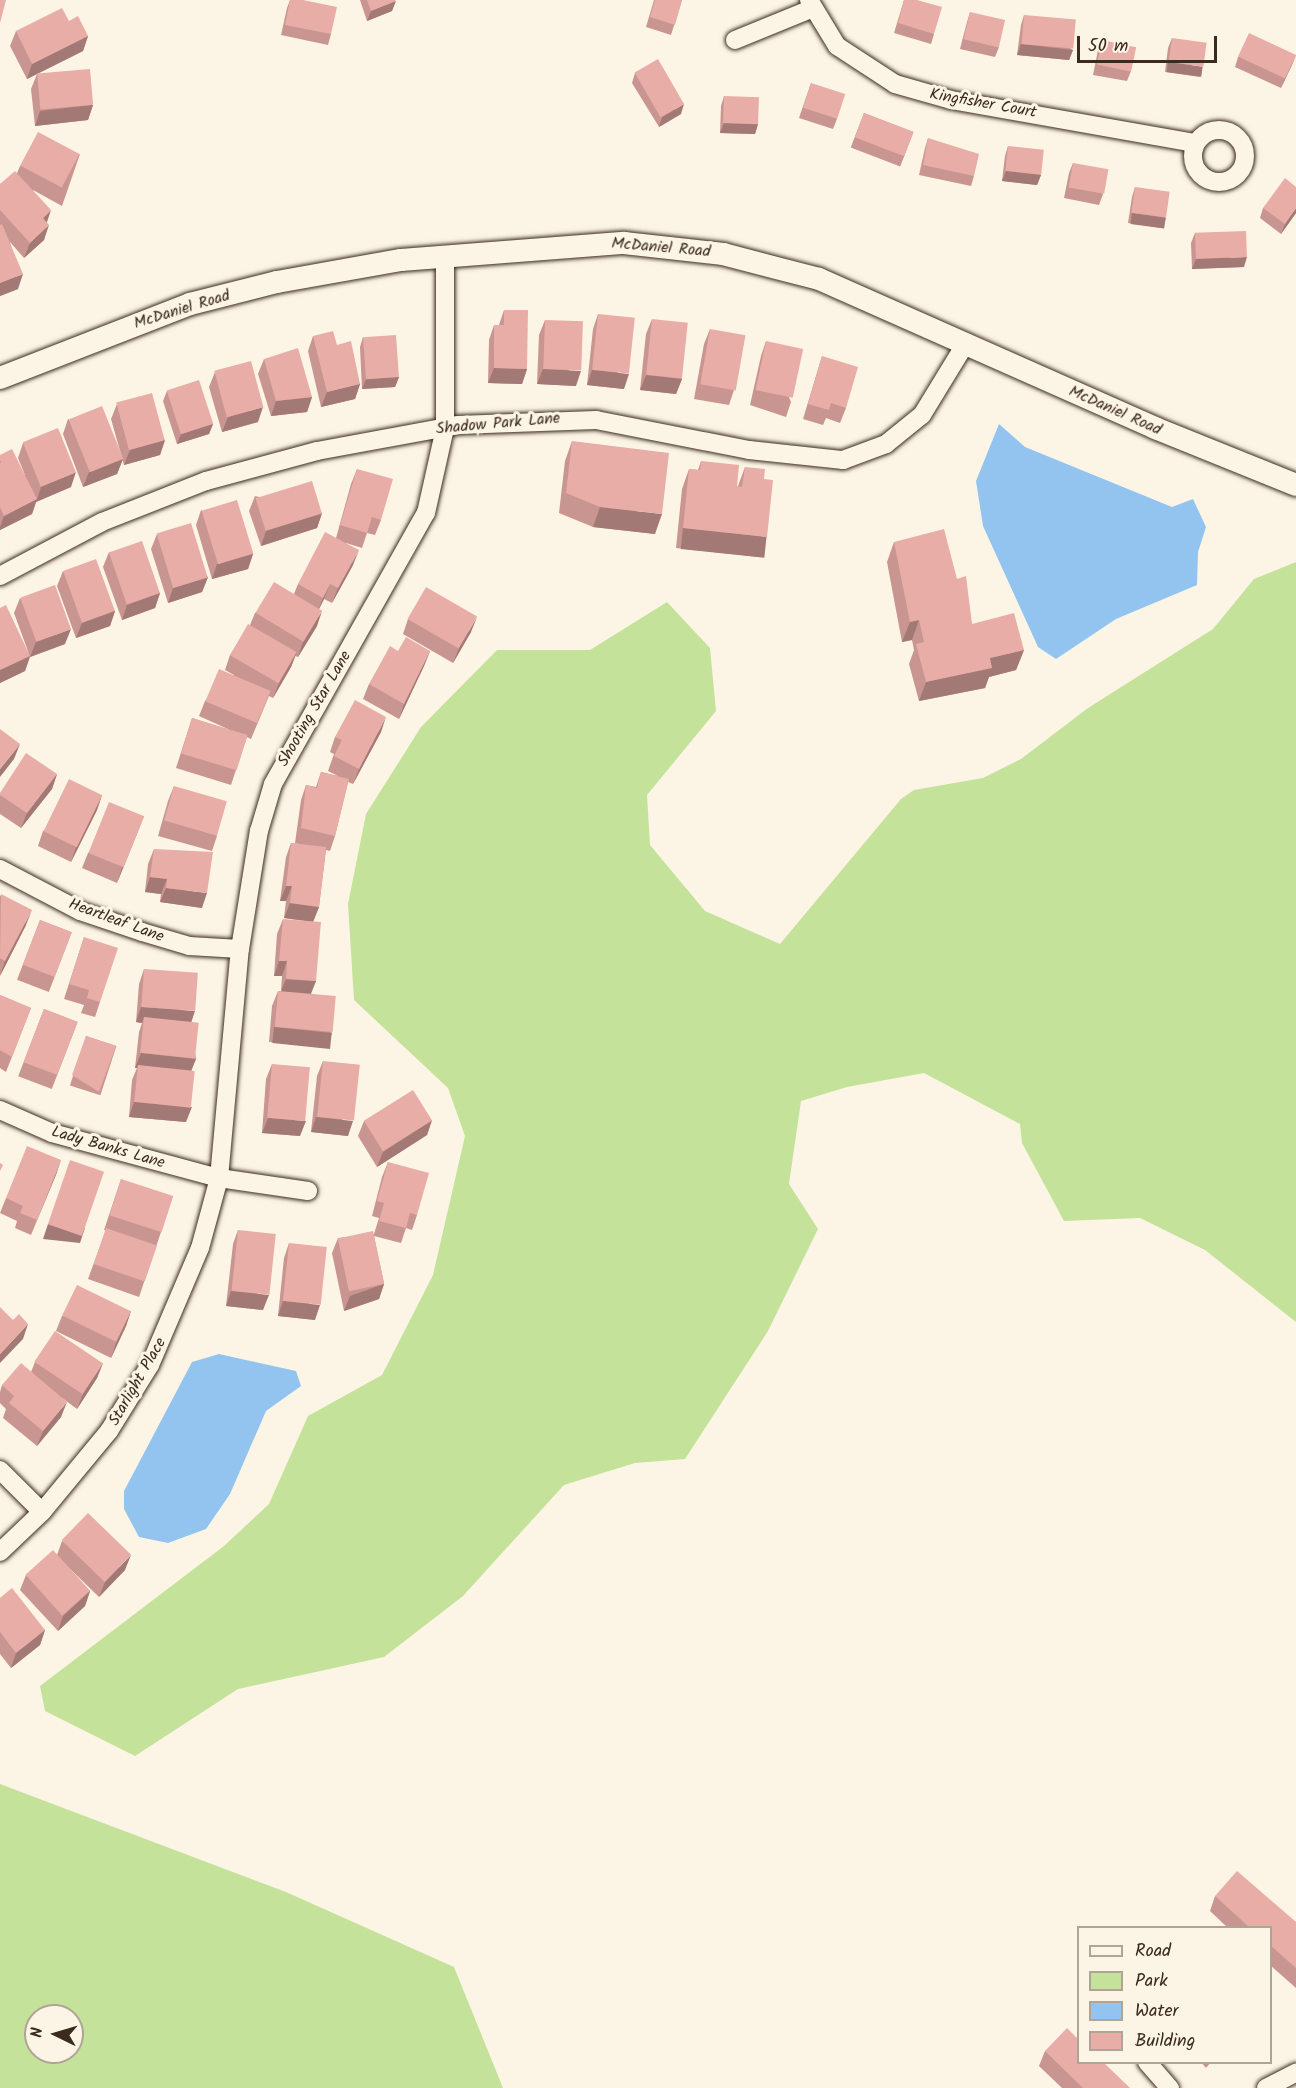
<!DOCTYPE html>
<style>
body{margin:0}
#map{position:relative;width:1296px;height:2088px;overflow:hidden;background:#fcf5e5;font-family:Kalam,sans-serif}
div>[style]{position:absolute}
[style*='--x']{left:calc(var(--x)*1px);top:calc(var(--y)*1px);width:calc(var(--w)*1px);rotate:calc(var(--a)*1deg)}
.green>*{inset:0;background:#c4e29a}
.water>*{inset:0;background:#93c4ef}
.roads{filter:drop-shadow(0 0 2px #3b2a1e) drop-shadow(0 0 2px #3b2a1e)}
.minor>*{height:18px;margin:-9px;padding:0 9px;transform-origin:9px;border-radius:9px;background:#fcf5e5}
.minor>.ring{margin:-9px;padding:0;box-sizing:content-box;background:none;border:18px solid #fcf5e5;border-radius:50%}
.major>*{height:22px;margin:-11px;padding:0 11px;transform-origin:11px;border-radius:11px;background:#fcf5e5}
.wall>*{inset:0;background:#c89590;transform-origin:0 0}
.shaded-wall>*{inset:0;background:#a27975;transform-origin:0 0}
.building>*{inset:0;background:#e8ada7;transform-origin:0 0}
span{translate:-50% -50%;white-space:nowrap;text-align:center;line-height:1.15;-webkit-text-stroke:6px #fcf5e5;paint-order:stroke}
.street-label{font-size:16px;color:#3b2a1e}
.legend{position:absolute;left:1077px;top:1926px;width:195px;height:138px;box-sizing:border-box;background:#fcf5e5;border:2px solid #afa495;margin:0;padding:8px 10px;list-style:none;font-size:18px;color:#3b2a1e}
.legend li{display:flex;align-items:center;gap:12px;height:30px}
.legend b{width:30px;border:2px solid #afa495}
.north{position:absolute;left:24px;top:2004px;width:60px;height:60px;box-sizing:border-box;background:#fcf5e5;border:2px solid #afa495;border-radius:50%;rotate:275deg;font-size:16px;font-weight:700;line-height:24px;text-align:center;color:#3b2a1e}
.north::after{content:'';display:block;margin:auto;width:21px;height:27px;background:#3b2a1e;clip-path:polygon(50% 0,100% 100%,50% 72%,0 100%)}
.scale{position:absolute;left:1077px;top:36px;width:140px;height:27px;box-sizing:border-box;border:3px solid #3b2a1e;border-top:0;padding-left:8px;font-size:18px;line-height:21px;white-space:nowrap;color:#3b2a1e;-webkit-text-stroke:4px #fcf5e5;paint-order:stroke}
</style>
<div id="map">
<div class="green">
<i style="clip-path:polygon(1296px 562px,1296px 1322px,1205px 1250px,1140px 1218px,1064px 1221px,1022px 1143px,1020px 1124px,924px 1073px,847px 1087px,801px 1101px,789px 1184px,818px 1229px,768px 1331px,685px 1459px,635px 1463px,564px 1485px,463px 1596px,384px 1657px,238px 1689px,135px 1756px,45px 1711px,40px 1686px,224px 1546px,269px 1504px,308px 1416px,382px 1375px,433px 1275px,465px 1136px,448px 1088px,354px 1000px,348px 904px,366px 814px,421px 727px,497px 650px,590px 650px,667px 602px,710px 648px,716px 711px,647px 795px,650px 845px,705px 911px,780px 944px,901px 799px,914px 790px,983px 778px,1021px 759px,1088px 708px,1213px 629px,1254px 579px)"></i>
<i style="clip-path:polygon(evenodd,0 1784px,286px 1892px,454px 1967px,503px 2088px,0 2088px,0 1784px,36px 2016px,72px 2016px,72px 2052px,36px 2052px,36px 2016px)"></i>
</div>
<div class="water">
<i style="clip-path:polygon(999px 424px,1025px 447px,1172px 507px,1193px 499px,1206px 527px,1198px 552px,1197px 585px,1116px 619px,1056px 659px,1038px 647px,983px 526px,976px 481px)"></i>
<i style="clip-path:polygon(219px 1354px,296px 1371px,301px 1386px,266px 1411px,230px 1494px,206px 1529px,168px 1543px,139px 1537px,124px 1509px,124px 1491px,192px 1362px)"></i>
</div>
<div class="roads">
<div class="minor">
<i style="--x:809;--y:0;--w:54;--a:58.7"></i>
<i style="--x:837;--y:46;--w:69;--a:33.2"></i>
<i style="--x:895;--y:84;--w:58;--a:15.9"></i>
<i style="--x:951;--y:100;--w:248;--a:10"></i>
<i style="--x:735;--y:40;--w:82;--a:-22.2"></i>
<i class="ring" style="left:1193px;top:130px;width:34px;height:34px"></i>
<i style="--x:0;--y:576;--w:115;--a:-27.9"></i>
<i style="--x:102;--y:522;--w:112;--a:-21.5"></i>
<i style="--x:206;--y:481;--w:115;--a:-15.1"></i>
<i style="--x:317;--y:451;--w:143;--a:-10.4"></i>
<i style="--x:458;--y:425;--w:138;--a:-2.1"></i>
<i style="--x:596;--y:420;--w:156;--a:11.1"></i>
<i style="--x:749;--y:450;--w:95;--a:6.1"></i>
<i style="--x:843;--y:460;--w:46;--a:-20.4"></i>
<i style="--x:886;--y:444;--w:46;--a:-38.9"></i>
<i style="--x:922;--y:415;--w:84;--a:-58.6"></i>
<i style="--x:0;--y:869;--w:90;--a:27.7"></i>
<i style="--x:80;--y:911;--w:65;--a:18.7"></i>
<i style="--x:142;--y:932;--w:49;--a:16.6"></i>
<i style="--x:189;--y:946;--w:51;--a:3.4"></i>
<i style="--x:0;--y:1110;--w:57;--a:23.9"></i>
<i style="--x:52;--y:1133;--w:173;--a:15.1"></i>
<i style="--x:219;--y:1178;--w:90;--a:8.3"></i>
<i style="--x:0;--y:1470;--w:59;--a:45"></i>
<i style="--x:0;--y:1552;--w:58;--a:-43.6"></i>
<i style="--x:42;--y:1512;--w:105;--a:-50.4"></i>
<i style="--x:109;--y:1431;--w:78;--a:-58.2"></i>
<i style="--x:150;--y:1365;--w:127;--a:-66.9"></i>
<i style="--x:200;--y:1248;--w:73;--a:-74.8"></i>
<i style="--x:219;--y:1178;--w:230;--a:-84.8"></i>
<i style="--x:240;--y:949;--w:120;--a:-80.9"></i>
<i style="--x:259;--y:831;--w:49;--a:-73.4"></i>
<i style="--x:273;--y:784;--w:311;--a:-60.6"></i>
<i style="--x:426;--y:513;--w:87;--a:-77.4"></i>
<i style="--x:445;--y:428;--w:173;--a:-90"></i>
<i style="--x:1147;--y:2062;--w:35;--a:49"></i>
<i style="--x:1266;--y:2088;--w:34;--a:-27"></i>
</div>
<div class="major">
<i style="--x:0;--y:378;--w:204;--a:-21.3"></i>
<i style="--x:190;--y:304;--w:90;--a:-14.2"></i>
<i style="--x:277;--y:282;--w:126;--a:-10.1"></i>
<i style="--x:401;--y:260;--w:224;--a:-4.4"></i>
<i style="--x:624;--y:243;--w:100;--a:6.3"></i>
<i style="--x:723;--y:254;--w:99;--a:14.6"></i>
<i style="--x:819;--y:279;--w:368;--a:23.9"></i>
<i style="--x:1155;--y:428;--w:152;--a:22"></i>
</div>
</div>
<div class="wall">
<i style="clip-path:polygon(290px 0,331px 34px,328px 45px,281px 35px,287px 8px)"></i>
<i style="clip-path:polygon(360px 0,395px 0,392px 11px,367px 21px)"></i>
<i style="clip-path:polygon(654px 0,682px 0,671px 35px,646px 27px)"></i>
<i style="clip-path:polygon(904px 0,934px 34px,931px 44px,894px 33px)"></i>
<i style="clip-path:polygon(970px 12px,999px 47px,995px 57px,960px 49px,967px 22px)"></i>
<i style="clip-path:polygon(1024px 15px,1073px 50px,1069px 60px,1017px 55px,1021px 25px)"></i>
<i style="clip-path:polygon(69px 21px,88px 36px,83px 51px,37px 74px,93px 105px,88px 120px,35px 126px,31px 89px,37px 74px,27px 79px,10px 46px,16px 31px)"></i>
<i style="clip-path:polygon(1172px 38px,1200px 77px,1165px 72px,1168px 48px)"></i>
<i style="clip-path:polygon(1102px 40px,1131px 71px,1127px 81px,1093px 75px,1098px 50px)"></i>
<i style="clip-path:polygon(1296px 55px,1281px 88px,1235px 67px,1238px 57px)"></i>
<i style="clip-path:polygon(635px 73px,681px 114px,659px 127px,632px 83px)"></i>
<i style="clip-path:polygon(811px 83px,837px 119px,833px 129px,799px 118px)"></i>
<i style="clip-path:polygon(724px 96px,758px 124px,755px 134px,720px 133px,721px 106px)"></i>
<i style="left:864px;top:113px;width:53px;height:37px;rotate:21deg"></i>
<i style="clip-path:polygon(928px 138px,974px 176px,971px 186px,919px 175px,925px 148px)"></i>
<i style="clip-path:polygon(1008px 146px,1041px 175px,1037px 185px,1002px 181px,1005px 156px)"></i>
<i style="clip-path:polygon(80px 154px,62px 206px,33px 190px,47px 223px,44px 240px,24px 258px,10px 242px,18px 289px,0 296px,0 184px,17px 173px,20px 166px)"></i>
<i style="clip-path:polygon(1073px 163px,1103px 194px,1099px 205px,1064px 198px,1069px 173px)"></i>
<i style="clip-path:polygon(1135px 187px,1166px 218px,1163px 228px,1128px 223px,1132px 197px)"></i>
<i style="clip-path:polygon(1263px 208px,1296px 213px,1281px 234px,1260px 218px)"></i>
<i style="clip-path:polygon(1195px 233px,1244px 267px,1192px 269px,1191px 243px)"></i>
<i style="clip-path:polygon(504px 310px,527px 369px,522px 384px,488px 383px,489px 340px,494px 325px,499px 325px)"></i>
<i style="clip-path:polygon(598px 314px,624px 389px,587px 385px,593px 329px)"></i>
<i style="clip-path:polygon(652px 319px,682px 379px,676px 394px,640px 390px,646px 334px)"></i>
<i style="clip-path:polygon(545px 320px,576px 386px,537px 384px,539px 335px)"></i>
<i style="clip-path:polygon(710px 329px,734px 390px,729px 405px,694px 399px,704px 344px)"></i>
<i style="clip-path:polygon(313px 336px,337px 345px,360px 384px,355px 399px,321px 407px,308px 351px)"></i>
<i style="clip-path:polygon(363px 337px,399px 377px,395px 387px,362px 389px,360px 347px)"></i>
<i style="clip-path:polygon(766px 341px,791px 402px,786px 417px,750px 405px,761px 356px)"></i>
<i style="clip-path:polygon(822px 356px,846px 408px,840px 423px,826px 418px,823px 425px,803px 419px)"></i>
<i style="clip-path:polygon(264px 359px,312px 397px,307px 412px,271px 416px,258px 374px)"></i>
<i style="clip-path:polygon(215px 372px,258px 422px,222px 432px,209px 387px)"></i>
<i style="clip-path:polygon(167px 391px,213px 424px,209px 434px,177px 444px,163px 401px)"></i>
<i style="clip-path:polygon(117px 404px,165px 440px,160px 455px,124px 465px,111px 419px)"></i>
<i style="clip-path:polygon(68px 419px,123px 459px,117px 474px,83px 487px,63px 434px)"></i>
<i style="clip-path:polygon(572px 441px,655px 534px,593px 527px,559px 513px,565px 461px)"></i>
<i style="clip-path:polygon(23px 443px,71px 487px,36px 502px,32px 514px,0 530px,0 455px,25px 475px,18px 458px)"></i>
<i style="clip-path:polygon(701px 461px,737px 486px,738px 486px,745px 467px,764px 479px,760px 557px,676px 548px,682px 489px,689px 469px,698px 470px)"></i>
<i style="clip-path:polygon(357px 469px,381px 520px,375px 535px,367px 533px,362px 548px,346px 543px,353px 565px,332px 603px,324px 599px,319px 609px,317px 626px,298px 657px,295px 656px,291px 667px,273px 698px,269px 696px,251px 739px,247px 737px,231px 785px,176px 768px,192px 718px,230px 730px,199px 716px,205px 701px,234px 675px,225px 670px,230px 655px,250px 625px,255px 613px,294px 594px,298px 584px,336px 538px,351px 484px)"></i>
<i style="clip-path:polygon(255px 496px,322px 513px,317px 528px,261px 546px,249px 511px)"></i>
<i style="clip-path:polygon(201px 510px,253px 554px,248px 569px,212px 579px,196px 525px)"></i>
<i style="clip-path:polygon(157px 534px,208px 577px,202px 592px,168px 603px,151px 549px)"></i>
<i style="clip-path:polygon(894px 542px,957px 579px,972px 624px,1024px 650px,1016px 670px,989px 677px,985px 688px,919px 701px,909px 664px,914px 650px,912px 640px,902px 642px,887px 562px)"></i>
<i style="clip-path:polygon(109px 552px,160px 593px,155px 608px,122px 620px,103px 567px)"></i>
<i style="clip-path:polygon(63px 571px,115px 611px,110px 626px,76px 638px,57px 586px)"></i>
<i style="clip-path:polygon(20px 598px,65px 644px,30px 657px,25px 671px,0 683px,0 608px,29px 654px,14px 613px)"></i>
<i style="clip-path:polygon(408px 619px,471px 632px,453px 663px,403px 634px)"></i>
<i style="clip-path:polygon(398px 651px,430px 651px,424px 666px,399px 719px,363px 699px,369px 684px)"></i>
<i style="clip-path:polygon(381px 732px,353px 784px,348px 782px,335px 836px,330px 851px,326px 850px,319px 907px,313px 922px,284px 918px,286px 901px,280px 901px,286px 857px,291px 843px,300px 844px,295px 843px,301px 800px,306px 785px,316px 787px,321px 772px,338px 776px,328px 771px,334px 754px,330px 752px,335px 737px)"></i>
<i style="clip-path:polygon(57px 774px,52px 789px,21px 828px,0 814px,0 793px)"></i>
<i style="clip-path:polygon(174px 786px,217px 836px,212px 851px,158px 836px,168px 801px)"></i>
<i style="clip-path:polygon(102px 795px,97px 810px,71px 862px,38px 846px,43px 831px)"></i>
<i style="clip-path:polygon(144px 816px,117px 883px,82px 868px,88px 853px)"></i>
<i style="clip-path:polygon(154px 849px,202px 908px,160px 902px,161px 894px,145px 892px,148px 864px)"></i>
<i style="clip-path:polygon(0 895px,26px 925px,0 976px)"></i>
<i style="clip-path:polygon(283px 919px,316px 981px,311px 993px,332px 1033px,327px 1048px,269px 1042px,272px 1006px,278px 991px,281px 991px,282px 976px,274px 976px,277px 934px)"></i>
<i style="left:40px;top:920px;width:34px;height:64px;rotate:21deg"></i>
<i style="clip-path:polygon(84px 937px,100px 1002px,95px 1017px,81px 1013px,84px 1005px,64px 999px)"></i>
<i style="clip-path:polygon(144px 969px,191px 1022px,196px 1059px,191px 1070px,186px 1122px,129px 1117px,132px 1080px,137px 1068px,135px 1068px,139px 1032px,142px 1023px,136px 1022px,139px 984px)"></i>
<i style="clip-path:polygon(0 995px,31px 1008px,6px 1072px,0 1068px)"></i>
<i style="left:44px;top:1009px;width:36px;height:72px;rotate:21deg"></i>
<i style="left:86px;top:1036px;width:32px;height:52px;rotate:18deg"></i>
<i style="clip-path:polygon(323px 1061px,348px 1136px,311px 1132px,317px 1076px)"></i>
<i style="clip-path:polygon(272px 1064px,300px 1136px,262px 1133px,266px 1079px)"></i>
<i style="clip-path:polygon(432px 1120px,427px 1135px,377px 1167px,358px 1136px,364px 1121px)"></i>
<i style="clip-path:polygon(61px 1160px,31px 1235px,15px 1228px,17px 1221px,0 1213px,6px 1198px)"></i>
<i style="clip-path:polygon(388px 1162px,417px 1215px,412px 1230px,406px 1228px,401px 1243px,374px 1236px,384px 1284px,379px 1299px,344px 1311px,332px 1253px,338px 1238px,374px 1234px,379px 1218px,372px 1216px,382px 1177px)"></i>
<i style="clip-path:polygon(121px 1179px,161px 1232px,139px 1297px,88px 1279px,106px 1230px,104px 1230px)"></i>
<i style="clip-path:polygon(238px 1230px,263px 1310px,226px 1306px,233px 1244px)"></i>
<i style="clip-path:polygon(289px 1243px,315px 1320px,278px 1316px,284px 1258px)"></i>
<i style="clip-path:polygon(131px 1311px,126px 1326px,111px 1358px,56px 1331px,62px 1316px)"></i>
<i style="clip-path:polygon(35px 1362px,103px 1363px,97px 1378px,77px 1409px,62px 1398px,61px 1417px,37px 1446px,3px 1418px,6px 1409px,0 1403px,0 1392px,2px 1385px,31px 1372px)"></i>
<i style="clip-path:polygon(62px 1541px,125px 1570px,99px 1597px,66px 1565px,90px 1591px,85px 1606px,58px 1631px,20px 1590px,26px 1575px,57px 1555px)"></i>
<i style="clip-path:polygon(0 1598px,45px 1630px,40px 1645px,11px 1668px,0 1654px)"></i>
<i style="clip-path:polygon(1215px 1896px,1296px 1922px,1296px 1988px,1270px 1965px,1270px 1928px,1228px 1928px,1210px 1911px)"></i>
<i style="clip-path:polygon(1045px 2051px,1130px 2088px,1062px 2088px,1039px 2066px)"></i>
<i style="clip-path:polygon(1201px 2062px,1211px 2062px,1206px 2068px)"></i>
</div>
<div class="shaded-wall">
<i style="clip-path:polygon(396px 1px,392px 11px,367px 21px,371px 11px)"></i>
<i style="clip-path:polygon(88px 36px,83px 51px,27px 79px,32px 64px)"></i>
<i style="clip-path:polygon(1021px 44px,1073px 50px,1069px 60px,1017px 55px)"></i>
<i style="clip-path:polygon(1296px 55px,1292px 65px,1281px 88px,1285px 78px)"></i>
<i style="left:1168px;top:62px;width:35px;height:10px;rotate:8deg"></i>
<i style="clip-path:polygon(684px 104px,681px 114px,659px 127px,662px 117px)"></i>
<i style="clip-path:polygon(93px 105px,88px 120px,35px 126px,40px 111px)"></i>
<i style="clip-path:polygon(724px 123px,758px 124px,755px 134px,720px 133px)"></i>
<i style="clip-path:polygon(1006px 171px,1041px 175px,1037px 185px,1002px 181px)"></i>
<i style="clip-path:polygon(1296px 208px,1296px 213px,1281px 234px,1285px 224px)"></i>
<i style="clip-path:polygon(51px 210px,46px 225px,43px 218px)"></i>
<i style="left:1132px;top:213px;width:34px;height:11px;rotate:8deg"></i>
<i style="clip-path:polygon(49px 225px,44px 240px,24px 258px,30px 243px)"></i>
<i style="clip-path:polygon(1247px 257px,1244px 267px,1192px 269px,1196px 259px)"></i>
<i style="clip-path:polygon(23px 274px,18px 289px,0 296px,0 283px)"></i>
<i style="clip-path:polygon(494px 368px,527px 369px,522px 384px,488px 383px)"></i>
<i style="clip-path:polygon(543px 369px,581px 371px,576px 386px,537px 384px)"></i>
<i style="clip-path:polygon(592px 370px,629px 374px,624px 389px,587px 385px)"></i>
<i style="clip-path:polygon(646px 375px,682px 379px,676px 394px,640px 390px)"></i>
<i style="clip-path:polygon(399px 377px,395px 387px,362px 389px,366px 379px)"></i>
<i style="clip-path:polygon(360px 384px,355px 399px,321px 407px,327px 392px)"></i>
<i style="clip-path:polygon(312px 397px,307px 412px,271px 416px,276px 401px)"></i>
<i style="clip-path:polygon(263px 407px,258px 422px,222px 432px,228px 417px)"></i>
<i style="clip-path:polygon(213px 424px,209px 434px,177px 444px,181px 434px)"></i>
<i style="clip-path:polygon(165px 440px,160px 455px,124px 465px,130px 450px)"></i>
<i style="clip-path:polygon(123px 459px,117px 474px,83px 487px,89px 472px)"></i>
<i style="clip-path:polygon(76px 472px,71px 487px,36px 502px,32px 514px,0 530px,0 527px,4px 516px,37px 499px,41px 487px)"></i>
<i style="clip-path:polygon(600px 507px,662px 514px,655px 534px,593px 527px)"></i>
<i style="clip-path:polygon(322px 513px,317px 528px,261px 546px,266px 531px)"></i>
<i style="left:683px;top:528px;width:84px;height:21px;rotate:6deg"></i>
<i style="clip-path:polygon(359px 550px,353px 565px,332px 603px,338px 588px)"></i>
<i style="clip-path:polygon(253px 554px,248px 569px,212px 579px,217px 564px)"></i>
<i style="clip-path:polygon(208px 577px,202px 592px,168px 603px,173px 588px)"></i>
<i style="clip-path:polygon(330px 584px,324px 599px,317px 613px,323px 598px)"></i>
<i style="clip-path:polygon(160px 593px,155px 608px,122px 620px,127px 605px)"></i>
<i style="clip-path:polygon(115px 611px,110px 626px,76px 638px,82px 623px)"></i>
<i style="clip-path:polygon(322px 611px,317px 626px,298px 657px,303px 642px)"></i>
<i style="clip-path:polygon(477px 617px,471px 632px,453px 663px,459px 648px)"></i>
<i style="clip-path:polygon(919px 620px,912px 640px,902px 642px,910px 622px)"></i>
<i style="clip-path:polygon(71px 629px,65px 644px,30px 657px,36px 642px)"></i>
<i style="clip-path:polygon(1024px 650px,1016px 670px,989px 677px,985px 688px,919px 701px,926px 682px,990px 658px)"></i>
<i style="clip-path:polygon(430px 651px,424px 666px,399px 719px,404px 704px)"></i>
<i style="clip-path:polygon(297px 652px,291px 667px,273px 698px,279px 683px)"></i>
<i style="clip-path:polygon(30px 656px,25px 671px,0 683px,0 670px)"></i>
<i style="clip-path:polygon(386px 717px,381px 732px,353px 784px,359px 769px)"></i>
<i style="clip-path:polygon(20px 744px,14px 759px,0 777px,0 769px)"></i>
<i style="clip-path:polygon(57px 774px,52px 789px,21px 828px,27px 813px)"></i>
<i style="clip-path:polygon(102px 795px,97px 810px,71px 862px,76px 847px)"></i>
<i style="clip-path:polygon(144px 816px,138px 831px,117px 883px,122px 868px)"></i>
<i style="clip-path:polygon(150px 877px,167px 879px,161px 894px,145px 892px)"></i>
<i style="clip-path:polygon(286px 886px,292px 886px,286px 901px,280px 901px)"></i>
<i style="clip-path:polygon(166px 888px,207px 893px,202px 908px,160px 902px)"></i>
<i style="clip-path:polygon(290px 903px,319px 907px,313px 922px,284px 918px)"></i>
<i style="clip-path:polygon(32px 910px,26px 925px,0 976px,5px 961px)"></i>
<i style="clip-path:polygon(279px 961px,287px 961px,282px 976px,274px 976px)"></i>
<i style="clip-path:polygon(286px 979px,316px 981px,310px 996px,280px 994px)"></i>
<i style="clip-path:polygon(141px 1007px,195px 1011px,190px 1026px,144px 1017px,142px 1023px,136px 1022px)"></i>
<i style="left:274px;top:1027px;width:58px;height:16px;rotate:6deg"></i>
<i style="clip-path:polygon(141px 1053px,196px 1059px,190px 1074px,138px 1065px,137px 1068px,135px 1068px)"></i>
<i style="clip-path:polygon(134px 1102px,192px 1107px,186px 1122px,129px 1117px)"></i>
<i style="clip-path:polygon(316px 1117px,353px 1121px,348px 1136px,311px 1132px)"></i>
<i style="clip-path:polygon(268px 1118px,306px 1121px,300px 1136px,262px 1133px)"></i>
<i style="clip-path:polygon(432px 1120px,427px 1135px,377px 1167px,383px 1152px)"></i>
<i style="clip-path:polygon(61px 1160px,56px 1175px,31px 1235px)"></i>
<i style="clip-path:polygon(48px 1224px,85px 1228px,80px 1243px,43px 1239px)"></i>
<i style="clip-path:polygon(384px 1284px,379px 1299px,344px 1311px,350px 1296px)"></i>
<i style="clip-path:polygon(231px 1291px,269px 1295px,263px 1310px,226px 1306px)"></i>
<i style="clip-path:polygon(283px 1301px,320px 1305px,315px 1320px,278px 1316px)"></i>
<i style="clip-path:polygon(131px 1311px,126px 1326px,111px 1358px,116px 1343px)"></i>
<i style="clip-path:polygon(28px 1324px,23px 1339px,0 1363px,0 1354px)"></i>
<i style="clip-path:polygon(103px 1363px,97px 1378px,77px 1409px,83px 1394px)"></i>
<i style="clip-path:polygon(67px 1402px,61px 1417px,37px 1446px,43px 1431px)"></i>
<i style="clip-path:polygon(131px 1555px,125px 1570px,99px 1597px,105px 1582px)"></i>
<i style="clip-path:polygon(90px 1591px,85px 1606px,58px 1631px,63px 1616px)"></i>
<i style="clip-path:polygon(45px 1630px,40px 1645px,11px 1668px,16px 1653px)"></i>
</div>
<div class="building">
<i style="clip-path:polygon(0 0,6px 0,0 23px)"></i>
<i style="clip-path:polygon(290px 0,303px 0,337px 7px,331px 34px,285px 25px)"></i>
<i style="clip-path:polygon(367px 0,395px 0,396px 1px,371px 11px)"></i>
<i style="clip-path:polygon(655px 0,682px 0,675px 25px,650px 17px)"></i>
<i style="clip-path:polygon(904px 0,917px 0,942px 7px,934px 34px,898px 23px)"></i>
<i style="clip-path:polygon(62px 8px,69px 21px,78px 16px,88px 36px,32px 64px,16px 31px)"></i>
<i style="left:970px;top:12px;width:36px;height:28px;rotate:13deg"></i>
<i style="left:1024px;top:15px;width:52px;height:29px;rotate:5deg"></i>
<i style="left:1249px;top:33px;width:52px;height:26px;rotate:25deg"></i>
<i style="left:1172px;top:38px;width:35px;height:24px;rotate:8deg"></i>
<i style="left:1102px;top:40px;width:35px;height:25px;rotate:12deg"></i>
<i style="left:658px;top:59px;width:52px;height:27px;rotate:60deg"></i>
<i style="left:90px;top:69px;width:36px;height:53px;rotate:85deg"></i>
<i style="left:811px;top:83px;width:36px;height:26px;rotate:18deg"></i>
<i style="left:724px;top:96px;width:35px;height:27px;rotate:2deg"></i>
<i style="left:864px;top:113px;width:53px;height:26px;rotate:21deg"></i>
<i style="left:38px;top:132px;width:47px;height:38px;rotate:28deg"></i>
<i style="clip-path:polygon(928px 138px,979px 154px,974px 176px,923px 165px)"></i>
<i style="left:1008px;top:146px;width:36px;height:25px;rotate:6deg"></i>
<i style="left:1073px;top:163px;width:36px;height:25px;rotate:10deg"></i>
<i style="clip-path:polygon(15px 171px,51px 210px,43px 218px,49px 225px,30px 243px,0 210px,0 184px)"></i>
<i style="clip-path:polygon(1285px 178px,1296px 187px,1296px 208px,1285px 224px,1263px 208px)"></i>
<i style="left:1135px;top:187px;width:35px;height:26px;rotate:8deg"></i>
<i style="clip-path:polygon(2px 224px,23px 274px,0 283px,0 225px)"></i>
<i style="left:1246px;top:231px;width:26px;height:51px;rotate:88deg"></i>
<i style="clip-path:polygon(504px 310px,528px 310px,527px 369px,494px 368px,494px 325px,504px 325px)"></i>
<i style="left:598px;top:314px;width:37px;height:56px;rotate:6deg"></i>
<i style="left:652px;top:319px;width:36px;height:56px;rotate:6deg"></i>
<i style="left:545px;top:320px;width:38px;height:49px;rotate:2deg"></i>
<i style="left:710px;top:329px;width:36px;height:56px;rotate:10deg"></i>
<i style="clip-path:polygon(333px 331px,337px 345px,351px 341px,360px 384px,327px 392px,313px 336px)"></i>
<i style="left:396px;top:335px;width:42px;height:33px;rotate:86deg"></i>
<i style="left:766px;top:341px;width:38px;height:50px;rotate:12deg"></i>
<i style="clip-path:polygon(298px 348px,312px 397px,276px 401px,264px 359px)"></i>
<i style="clip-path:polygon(822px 356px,858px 367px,846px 408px,831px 403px,829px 410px,808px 404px)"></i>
<i style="left:251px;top:361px;width:48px;height:38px;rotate:75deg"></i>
<i style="left:199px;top:380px;width:46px;height:34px;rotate:72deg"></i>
<i style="left:152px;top:393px;width:49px;height:37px;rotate:75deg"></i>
<i style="left:102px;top:406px;width:57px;height:36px;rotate:68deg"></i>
<i style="left:58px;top:428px;width:48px;height:38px;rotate:68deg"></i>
<i style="clip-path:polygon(572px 441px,669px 453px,662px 514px,600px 507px,566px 493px)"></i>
<i style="clip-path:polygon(12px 449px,37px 499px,4px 516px,0 507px,0 463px,1px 463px,0 460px,0 455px)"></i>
<i style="clip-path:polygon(701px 461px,739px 465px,737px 486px,742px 487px,745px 467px,765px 469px,764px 479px,773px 480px,767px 537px,683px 528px,689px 469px,700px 470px)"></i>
<i style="clip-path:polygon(357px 469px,393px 479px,381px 520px,372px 517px,367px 533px,340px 525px)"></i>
<i style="left:312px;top:481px;width:34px;height:59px;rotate:73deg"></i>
<i style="left:237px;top:500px;width:56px;height:37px;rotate:73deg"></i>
<i style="left:191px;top:523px;width:57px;height:36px;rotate:73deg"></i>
<i style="clip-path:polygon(944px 529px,957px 579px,966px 576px,972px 624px,1014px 613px,1024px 650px,990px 658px,992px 668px,926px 682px,916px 644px,924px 642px,919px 620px,910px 622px,894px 542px)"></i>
<i style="clip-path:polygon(325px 532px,359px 550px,338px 588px,330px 584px,323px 598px,298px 584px)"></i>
<i style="left:142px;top:541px;width:55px;height:35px;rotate:71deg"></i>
<i style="left:96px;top:559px;width:55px;height:35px;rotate:70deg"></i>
<i style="left:274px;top:582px;width:56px;height:36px;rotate:31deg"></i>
<i style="left:55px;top:585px;width:47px;height:37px;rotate:70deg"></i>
<i style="left:426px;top:587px;width:59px;height:37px;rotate:30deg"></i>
<i style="clip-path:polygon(6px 605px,30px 656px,0 670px,0 608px)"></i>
<i style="left:248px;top:624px;width:56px;height:36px;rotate:30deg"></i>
<i style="clip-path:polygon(406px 637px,430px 651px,404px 704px,369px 684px,390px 646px,398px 651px)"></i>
<i style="left:219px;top:669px;width:56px;height:35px;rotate:23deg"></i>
<i style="clip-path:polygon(355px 700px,386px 717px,359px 769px,334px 756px,342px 740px,335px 737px)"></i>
<i style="left:192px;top:718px;width:58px;height:37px;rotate:17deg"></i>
<i style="clip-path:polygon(0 729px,20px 744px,0 769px)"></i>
<i style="clip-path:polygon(26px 753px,57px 774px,27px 813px,0 795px,0 793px)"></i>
<i style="clip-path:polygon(321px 772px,349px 779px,335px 836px,301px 828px,306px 785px,317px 788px)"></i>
<i style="left:69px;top:779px;width:37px;height:58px;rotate:26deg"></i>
<i style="left:174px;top:786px;width:55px;height:36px;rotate:16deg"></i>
<i style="left:109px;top:802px;width:38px;height:55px;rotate:22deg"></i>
<i style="clip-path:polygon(291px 843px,326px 847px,319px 907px,290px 903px,292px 886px,286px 886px)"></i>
<i style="clip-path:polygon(154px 849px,213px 852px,207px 893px,166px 888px,167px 879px,150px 877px)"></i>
<i style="clip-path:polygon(1px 894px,32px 910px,5px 961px,0 958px)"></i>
<i style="clip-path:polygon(283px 919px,321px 922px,316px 981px,286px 979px,287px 961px,279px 961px)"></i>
<i style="left:40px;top:920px;width:34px;height:48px;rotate:21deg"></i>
<i style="clip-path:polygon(84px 937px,118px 948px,100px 1002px,87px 998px,89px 990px,69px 984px)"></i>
<i style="left:144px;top:969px;width:54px;height:38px;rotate:4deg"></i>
<i style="left:278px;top:991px;width:58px;height:36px;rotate:5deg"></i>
<i style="clip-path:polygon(0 995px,31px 1008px,12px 1057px,0 1050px)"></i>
<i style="left:44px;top:1009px;width:36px;height:57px;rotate:21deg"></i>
<i style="left:144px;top:1017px;width:55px;height:36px;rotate:6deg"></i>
<i style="clip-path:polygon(86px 1036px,116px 1046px,99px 1092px,72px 1075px)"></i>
<i style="left:323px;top:1061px;width:37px;height:56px;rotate:6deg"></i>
<i style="left:272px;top:1064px;width:38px;height:54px;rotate:5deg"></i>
<i style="left:138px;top:1065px;width:57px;height:37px;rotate:6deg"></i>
<i style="left:413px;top:1090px;width:36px;height:58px;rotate:58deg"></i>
<i style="clip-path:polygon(27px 1146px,61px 1160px,37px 1220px,20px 1213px,23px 1206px,6px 1198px)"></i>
<i style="left:70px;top:1160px;width:36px;height:68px;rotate:19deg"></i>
<i style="clip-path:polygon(388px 1162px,429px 1173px,417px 1215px,410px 1213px,406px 1228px,379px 1221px,384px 1203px,377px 1201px)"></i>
<i style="clip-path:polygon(0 1163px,3px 1165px,0 1171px)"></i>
<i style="left:121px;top:1179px;width:55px;height:38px;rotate:18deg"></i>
<i style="left:106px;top:1228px;width:54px;height:38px;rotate:19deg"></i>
<i style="left:238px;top:1230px;width:38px;height:61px;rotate:6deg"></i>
<i style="left:373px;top:1231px;width:54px;height:36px;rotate:78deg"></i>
<i style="left:289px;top:1243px;width:38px;height:58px;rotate:6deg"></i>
<i style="left:77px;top:1285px;width:60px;height:34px;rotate:26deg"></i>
<i style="clip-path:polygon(0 1307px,13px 1320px,19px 1314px,28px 1324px,0 1354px)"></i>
<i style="left:55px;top:1331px;width:58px;height:37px;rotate:34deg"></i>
<i style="clip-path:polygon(21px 1363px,67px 1402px,43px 1431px,9px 1403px,14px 1396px,2px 1385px)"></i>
<i style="left:88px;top:1513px;width:60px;height:38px;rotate:44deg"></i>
<i style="left:53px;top:1550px;width:55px;height:37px;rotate:48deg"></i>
<i style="clip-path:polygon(12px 1588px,45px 1630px,16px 1653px,0 1632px,0 1598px)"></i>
<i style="clip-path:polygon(1237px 1871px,1296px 1922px,1296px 1968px,1270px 1945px,1270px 1928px,1250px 1928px,1215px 1896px)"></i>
<i style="clip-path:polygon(1067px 2028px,1078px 2039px,1078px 2062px,1103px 2062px,1130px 2088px,1083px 2088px,1045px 2051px)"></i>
</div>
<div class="street-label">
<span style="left:983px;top:104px;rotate:10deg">Kingfisher Court</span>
<span style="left:661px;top:248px;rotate:5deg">McDaniel Road</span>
<span style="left:182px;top:310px;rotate:-17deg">McDaniel Road</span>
<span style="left:1115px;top:411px;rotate:24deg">McDaniel Road</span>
<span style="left:498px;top:424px;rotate:-5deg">Shadow Park Lane</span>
<span style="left:315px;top:709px;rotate:-60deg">Shooting Star Lane</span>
<span style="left:116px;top:921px;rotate:20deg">Heartleaf Lane</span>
<span style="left:108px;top:1148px;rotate:16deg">Lady Banks Lane</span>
<span style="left:138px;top:1382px;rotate:-60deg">Starlight Place</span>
</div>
<ul class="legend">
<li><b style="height:8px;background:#fcf5e5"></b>Road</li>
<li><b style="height:16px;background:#c4e29a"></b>Park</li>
<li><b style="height:16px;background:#93c4ef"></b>Water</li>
<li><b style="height:16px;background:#e8ada7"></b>Building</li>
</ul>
<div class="north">N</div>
<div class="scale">50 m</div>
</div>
